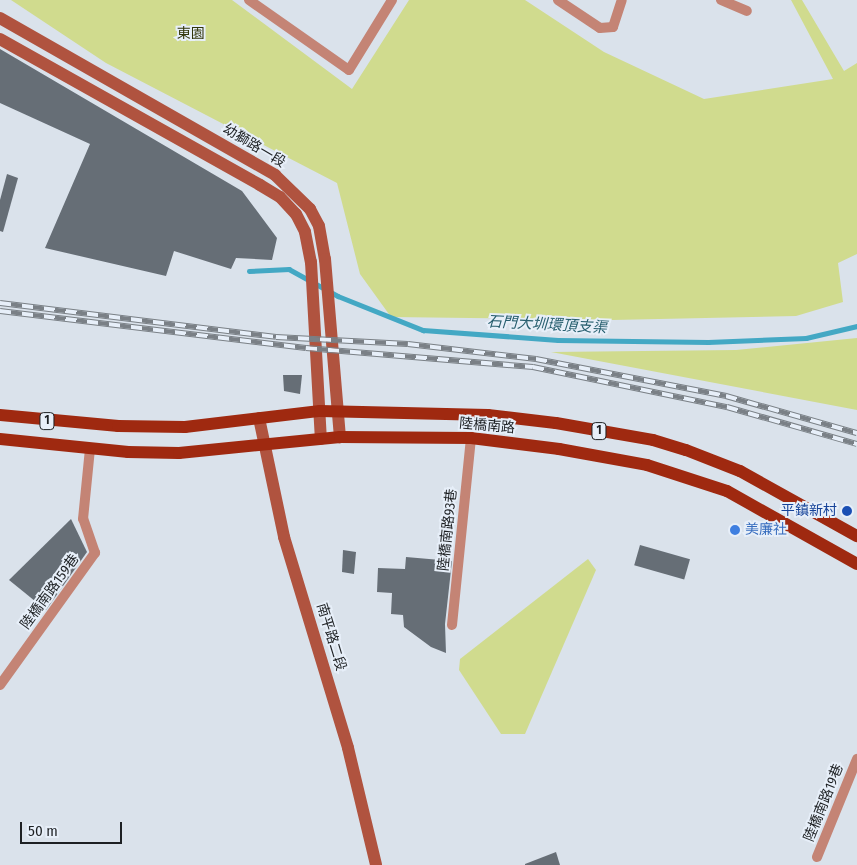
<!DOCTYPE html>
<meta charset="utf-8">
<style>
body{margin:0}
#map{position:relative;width:857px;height:865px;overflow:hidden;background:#dae2eb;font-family:"Fira Sans Condensed","Noto Sans TC",sans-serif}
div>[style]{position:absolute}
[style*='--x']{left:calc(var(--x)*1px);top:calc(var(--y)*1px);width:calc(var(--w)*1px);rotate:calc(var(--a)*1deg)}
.green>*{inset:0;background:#d0db8e}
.stream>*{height:4.5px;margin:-2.25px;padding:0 2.25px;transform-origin:2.25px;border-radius:2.25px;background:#43a8c4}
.building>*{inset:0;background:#666e76;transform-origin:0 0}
.street>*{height:10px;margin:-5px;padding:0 5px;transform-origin:5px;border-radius:5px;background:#c48475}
.secondary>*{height:12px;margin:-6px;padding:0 6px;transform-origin:6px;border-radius:6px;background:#b0533f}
.primary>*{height:12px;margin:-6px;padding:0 6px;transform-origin:6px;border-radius:6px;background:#9f2910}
.rail>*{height:5.5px;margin-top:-2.75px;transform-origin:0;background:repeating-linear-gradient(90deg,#e7eff9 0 11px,#7a8086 0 22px);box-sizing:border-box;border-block:1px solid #7a8086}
.dots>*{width:14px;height:14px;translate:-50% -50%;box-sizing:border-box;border:2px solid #e7eff9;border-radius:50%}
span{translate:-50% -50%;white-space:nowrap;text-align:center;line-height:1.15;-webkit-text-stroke:4px #e7eff9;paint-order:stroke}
.shield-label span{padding:1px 4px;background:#e7eff9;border:1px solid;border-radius:4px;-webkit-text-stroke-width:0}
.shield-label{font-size:12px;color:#1d2023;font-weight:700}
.park-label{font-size:14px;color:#303409}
.street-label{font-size:14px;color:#1d2023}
.transit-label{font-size:14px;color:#164399}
.right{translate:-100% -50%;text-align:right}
.shop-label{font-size:14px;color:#366cbe}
.left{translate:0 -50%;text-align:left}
.water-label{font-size:15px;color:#275e6e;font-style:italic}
.scale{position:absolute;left:20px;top:822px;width:102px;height:22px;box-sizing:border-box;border:2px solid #1d2023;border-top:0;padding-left:6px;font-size:15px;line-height:18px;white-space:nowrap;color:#1d2023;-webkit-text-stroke:4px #e7eff9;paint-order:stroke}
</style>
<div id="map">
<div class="green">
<i style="clip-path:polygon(11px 0,232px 0,352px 89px,409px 0,525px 0,604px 52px,704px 99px,833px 79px,791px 0,802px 0,844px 71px,857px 63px,857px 254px,838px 263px,843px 302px,796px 316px,612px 320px,391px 317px,360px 274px,337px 183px,106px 63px)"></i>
<i style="clip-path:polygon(857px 338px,857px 410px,551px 352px,736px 350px)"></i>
<i style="clip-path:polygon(588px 559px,596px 570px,525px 734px,501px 734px,459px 670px,460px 659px)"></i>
</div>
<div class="stream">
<i style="--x:249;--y:271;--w:40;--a:-2.9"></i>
<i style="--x:289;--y:269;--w:56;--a:28.9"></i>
<i style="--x:338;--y:296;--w:92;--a:21.8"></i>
<i style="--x:423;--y:330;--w:135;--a:4.2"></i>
<i style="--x:558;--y:340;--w:150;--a:0.8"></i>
<i style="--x:708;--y:342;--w:98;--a:-2.3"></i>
<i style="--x:806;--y:338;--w:52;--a:-13.2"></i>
</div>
<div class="building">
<i style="clip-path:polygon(0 49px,242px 191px,277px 238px,272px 260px,236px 258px,231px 269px,174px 251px,166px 276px,45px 248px,90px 144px,0 103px)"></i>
<i style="clip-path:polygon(7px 174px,18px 178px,3px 232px,0 231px,0 200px)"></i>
<i style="clip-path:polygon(283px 375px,302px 375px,300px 394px,284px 391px)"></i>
<i style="clip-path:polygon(71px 519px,87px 552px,46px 610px,9px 580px)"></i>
<i style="left:640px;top:545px;width:52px;height:21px;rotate:16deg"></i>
<i style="clip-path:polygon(343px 550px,356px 552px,354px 574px,342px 572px)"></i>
<i style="clip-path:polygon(406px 557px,452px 561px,445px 624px,446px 653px,431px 647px,404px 627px,403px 615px,391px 614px,392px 593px,377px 592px,378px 568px,405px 569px)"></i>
<i style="clip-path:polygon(556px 852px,560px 865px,525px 865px,525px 864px)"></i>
</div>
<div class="street">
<i style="--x:249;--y:0;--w:122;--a:35"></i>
<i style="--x:349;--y:70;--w:82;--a:-58.4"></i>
<i style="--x:558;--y:0;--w:50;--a:33.7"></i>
<i style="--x:600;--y:28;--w:13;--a:-4"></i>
<i style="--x:613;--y:27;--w:28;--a:-72"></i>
<i style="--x:721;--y:0;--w:28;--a:23"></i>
<i style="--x:452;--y:625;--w:188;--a:-84.2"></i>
<i style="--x:0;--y:685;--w:163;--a:-54.3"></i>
<i style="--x:95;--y:553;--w:36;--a:-109"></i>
<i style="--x:83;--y:519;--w:70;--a:-84.3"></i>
<i style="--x:817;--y:857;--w:106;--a:-67.8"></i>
</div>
<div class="secondary">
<i style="--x:0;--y:18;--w:317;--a:29.7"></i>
<i style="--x:275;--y:175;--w:49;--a:44.2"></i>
<i style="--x:310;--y:209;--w:19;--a:62"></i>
<i style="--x:319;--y:226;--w:34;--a:80"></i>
<i style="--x:325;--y:259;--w:179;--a:85.2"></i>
<i style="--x:0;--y:39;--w:298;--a:29.3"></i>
<i style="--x:260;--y:185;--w:23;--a:31"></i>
<i style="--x:280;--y:197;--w:23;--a:47"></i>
<i style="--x:296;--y:214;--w:20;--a:63"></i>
<i style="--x:305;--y:232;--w:31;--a:79"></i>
<i style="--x:311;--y:262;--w:177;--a:86.8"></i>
<i style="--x:259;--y:418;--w:122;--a:78.1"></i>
<i style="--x:284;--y:537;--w:220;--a:73.1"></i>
<i style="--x:348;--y:748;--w:120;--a:76.5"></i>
</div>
<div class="primary">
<i style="--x:0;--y:415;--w:119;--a:5.3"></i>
<i style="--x:118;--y:426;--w:67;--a:0.9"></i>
<i style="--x:185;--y:427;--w:136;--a:-6.8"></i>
<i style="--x:320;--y:411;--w:168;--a:1.4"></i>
<i style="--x:488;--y:415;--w:68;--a:6.7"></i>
<i style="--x:556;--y:423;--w:98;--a:9.9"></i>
<i style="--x:653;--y:440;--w:34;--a:17"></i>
<i style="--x:686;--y:450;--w:58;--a:21.3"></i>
<i style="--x:740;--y:471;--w:134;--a:29.1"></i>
<i style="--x:0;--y:439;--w:129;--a:5.8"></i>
<i style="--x:128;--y:452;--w:51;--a:1.1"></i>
<i style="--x:179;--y:453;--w:162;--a:-5.7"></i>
<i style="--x:340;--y:437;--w:131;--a:0.4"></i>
<i style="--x:471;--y:438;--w:89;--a:7.1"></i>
<i style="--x:559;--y:449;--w:89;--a:10.3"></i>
<i style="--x:647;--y:465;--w:84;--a:18"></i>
<i style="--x:727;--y:491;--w:149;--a:29.3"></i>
</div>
<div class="rail">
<i style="--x:0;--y:303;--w:278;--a:7"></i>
<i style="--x:276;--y:337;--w:132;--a:3"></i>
<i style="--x:408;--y:344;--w:129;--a:6.7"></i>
<i style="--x:536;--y:359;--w:194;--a:11"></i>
<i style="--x:726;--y:396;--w:136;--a:15.8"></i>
<i style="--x:0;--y:311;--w:308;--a:6.9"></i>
<i style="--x:306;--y:348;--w:228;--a:4.8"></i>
<i style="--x:533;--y:367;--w:198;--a:11.7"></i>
<i style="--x:727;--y:407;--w:135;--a:15.9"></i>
</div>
<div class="dots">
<i style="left:847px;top:511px;background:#1a4fb4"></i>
<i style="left:735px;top:530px;background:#3f7fe0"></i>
</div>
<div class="shield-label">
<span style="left:47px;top:421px">1</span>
<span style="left:599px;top:431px">1</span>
</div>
<div class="park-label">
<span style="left:191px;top:34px">東園</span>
</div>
<div class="street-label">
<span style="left:254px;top:146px;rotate:31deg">幼獅路一段</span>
<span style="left:487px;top:426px;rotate:5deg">陸橋南路</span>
<span style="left:448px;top:530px;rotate:-84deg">陸橋南路93巷</span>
<span style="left:50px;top:592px;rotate:-54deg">陸橋南路159巷</span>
<span style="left:331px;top:637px;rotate:73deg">南平路二段</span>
<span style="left:824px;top:803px;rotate:-68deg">陸橋南路19巷</span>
</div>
<div class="transit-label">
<span class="right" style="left:837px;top:511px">平鎮新村</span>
</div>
<div class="shop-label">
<span class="left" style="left:745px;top:530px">美廉社</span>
</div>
<div class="water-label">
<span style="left:547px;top:325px;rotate:3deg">石門大圳環頂支渠</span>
</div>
<div class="scale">50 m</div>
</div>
